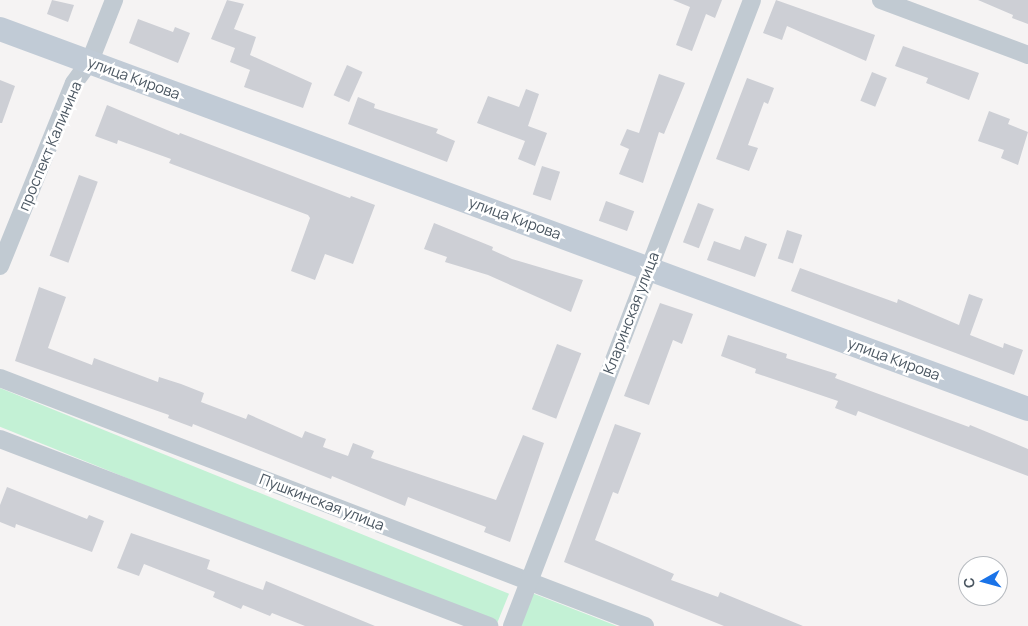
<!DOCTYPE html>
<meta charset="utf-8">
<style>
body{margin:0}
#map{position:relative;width:1028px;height:626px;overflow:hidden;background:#f5f3f3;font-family:Manrope,sans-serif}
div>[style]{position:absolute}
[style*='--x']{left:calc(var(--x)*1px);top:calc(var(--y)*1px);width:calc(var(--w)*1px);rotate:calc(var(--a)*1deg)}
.green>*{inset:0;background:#c3f1d5;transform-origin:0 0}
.building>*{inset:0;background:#cdcfd5;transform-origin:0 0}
.street>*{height:18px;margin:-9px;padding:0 9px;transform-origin:9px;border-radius:9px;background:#c1cad2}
.secondary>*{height:24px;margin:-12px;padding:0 12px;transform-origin:12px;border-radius:12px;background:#c1cbd6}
span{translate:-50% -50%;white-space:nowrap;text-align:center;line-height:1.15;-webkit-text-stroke:5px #fff;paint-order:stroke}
.street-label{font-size:15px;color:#4a5661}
.north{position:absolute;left:958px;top:556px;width:50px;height:50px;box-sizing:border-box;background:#fff;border:1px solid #b7bbc0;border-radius:50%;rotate:263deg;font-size:14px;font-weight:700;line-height:20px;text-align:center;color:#4a5661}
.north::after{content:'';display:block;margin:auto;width:18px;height:22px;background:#1a73e8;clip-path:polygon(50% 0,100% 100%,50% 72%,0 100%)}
</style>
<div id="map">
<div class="green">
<i style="left:0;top:388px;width:549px;height:36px;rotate:22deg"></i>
<i style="clip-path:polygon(532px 593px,617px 626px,521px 626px)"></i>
</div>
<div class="building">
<i style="clip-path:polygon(52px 0,74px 5px,68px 22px,47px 14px)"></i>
<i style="clip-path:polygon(227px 0,244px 4px,234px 29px,256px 37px,250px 55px,312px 83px,303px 108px,244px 87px,250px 70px,230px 62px,235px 48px,211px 39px)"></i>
<i style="clip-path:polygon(673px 0,722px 0,715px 18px,706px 14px,692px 51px,676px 45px,690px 7px)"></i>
<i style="clip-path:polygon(776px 0,875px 35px,866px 61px,787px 26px,782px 40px,763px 33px)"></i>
<i style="clip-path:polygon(978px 0,1028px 0,1028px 24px,1012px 18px,1013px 15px)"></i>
<i style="clip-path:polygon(138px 19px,173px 32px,175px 27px,190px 33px,178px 63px,129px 43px)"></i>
<i style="clip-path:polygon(903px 46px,979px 73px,969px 100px,926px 83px,928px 78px,895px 66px)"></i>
<i style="left:347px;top:65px;width:17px;height:33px;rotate:24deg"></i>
<i style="left:872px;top:72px;width:16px;height:31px;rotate:22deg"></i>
<i style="clip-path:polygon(659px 74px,685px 83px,664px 134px,659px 132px,643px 183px,619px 174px,629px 149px,620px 145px,627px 129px,639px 133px)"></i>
<i style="clip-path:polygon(747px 78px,774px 88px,768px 104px,764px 102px,748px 145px,758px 148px,749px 171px,716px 159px)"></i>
<i style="clip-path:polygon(0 80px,15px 86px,2px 123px,0 123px)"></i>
<i style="clip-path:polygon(526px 89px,539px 94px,528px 126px,547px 133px,535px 166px,518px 159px,525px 141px,477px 123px,488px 96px,519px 107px)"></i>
<i style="clip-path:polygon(358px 97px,375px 104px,374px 108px,438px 129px,436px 133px,455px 141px,447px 162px,348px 124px)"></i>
<i style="clip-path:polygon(107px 105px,179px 135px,180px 133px,350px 198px,351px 196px,375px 205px,353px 264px,325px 254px,315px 280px,291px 271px,310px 218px,308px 215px,169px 163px,171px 159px,118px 140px,117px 144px,95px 136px)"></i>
<i style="clip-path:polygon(989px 111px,1010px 119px,1008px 124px,1028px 132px,1018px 165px,1001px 158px,1004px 150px,978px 141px)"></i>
<i style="left:542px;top:166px;width:19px;height:30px;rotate:18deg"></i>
<i style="left:79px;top:175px;width:20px;height:86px;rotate:20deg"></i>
<i style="left:606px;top:201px;width:30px;height:21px;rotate:20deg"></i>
<i style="left:698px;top:203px;width:17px;height:42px;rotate:21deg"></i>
<i style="clip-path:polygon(434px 223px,493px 247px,492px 250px,512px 259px,583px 280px,571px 312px,488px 275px,445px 262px,447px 257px,424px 249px)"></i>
<i style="left:787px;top:230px;width:16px;height:30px;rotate:18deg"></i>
<i style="clip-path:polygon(745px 236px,767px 244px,755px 277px,707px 260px,714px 241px,740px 250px)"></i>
<i style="clip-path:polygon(800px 268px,897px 303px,898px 299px,959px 325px,969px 294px,983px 299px,970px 335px,1003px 348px,1004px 343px,1023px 350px,1014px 375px,791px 291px)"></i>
<i style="clip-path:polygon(39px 287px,66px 297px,48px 348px,92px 365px,94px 358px,158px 382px,159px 377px,181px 384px,204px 393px,201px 402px,246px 419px,248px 414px,302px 438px,305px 431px,326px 439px,323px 447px,348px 456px,353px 443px,374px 451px,371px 458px,496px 500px,523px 435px,544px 443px,510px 542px,484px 532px,486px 527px,408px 497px,405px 506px,332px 476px,331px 479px,193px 424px,192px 427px,168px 418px,169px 415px,15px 361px)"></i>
<i style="clip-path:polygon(660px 303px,693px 314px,682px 344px,673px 340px,649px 405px,624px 396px)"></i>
<i style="clip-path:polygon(728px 335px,787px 354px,786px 358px,837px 374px,835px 378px,969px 427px,970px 425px,1028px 449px,1028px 476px,858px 411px,856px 416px,835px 408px,838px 401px,755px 373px,756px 369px,721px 356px)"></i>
<i style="left:557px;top:344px;width:26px;height:70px;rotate:21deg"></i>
<i style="clip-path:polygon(615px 424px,641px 433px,618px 494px,613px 492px,595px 540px,674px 574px,671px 580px,718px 597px,720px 592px,803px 626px,724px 626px,564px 562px)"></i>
<i style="clip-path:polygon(7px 487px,87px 519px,89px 515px,104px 521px,92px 552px,16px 524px,15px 528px,0 522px,0 505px)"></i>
<i style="clip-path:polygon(131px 533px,210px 560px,207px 569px,263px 590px,266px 581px,375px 626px,305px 626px,272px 613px,270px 616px,243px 605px,241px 609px,213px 597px,215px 592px,144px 564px,139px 576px,117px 568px)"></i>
</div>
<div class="street">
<i style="--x:881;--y:0;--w:157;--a:20.5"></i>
<i style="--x:0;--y:266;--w:197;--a:-68"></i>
<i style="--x:74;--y:83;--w:27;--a:-54"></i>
<i style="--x:90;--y:61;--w:66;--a:-68.5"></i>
<i style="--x:0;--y:378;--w:691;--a:21.03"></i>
<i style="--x:0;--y:439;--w:524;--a:20.93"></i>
<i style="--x:512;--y:626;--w:670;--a:-69.02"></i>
</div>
<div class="secondary">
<i style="--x:0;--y:29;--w:1096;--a:20.29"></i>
</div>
<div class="street-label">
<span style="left:134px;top:78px;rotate:20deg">улица Кирова</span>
<span style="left:50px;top:146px;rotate:-67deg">проспект Калинина</span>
<span style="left:515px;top:218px;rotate:20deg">улица Кирова</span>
<span style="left:631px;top:313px;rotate:-69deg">Кларинская улица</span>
<span style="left:894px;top:359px;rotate:20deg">улица Кирова</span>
<span style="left:322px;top:502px;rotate:21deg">Пушкинская улица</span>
</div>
<div class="north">С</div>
</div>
